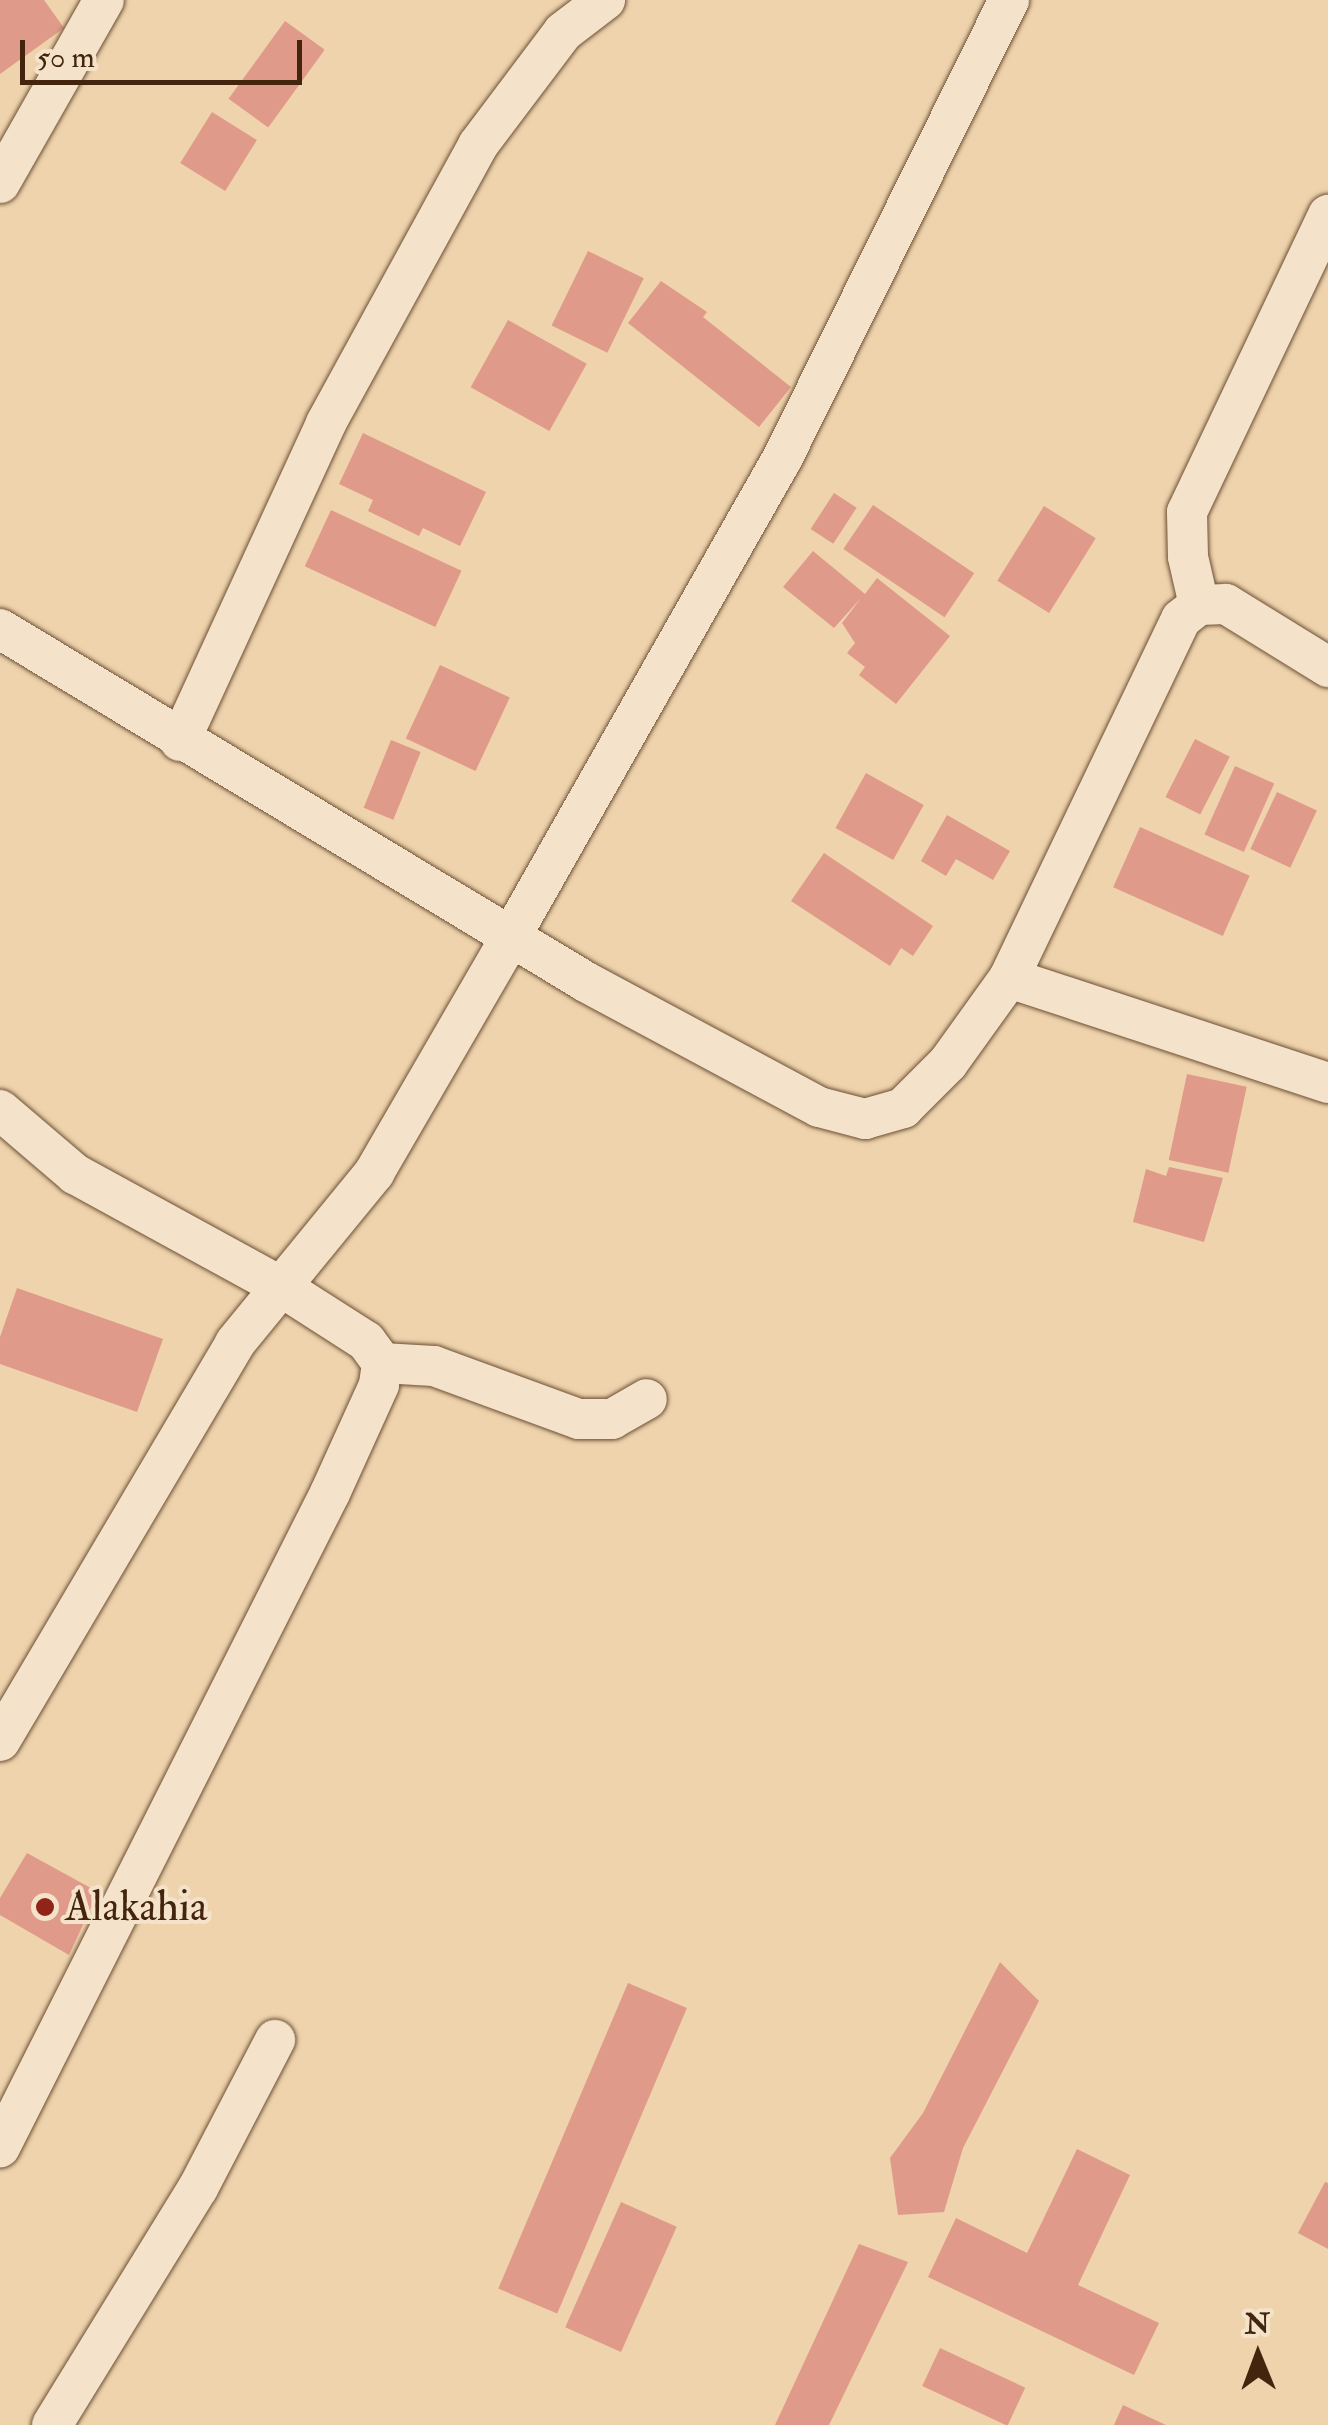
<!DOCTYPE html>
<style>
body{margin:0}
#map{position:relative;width:1328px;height:2425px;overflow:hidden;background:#eed3ad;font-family:"IM FELL Double Pica",serif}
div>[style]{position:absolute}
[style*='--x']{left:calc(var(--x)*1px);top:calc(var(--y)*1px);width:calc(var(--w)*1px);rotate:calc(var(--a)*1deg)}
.building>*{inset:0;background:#e09a89;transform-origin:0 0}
.roads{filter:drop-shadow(0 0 2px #6d5034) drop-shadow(0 0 2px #6d5034)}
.minor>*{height:40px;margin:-20px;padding:0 20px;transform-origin:20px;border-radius:20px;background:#f4e2ca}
.dots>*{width:28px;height:28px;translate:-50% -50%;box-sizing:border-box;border:5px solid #f4e2ca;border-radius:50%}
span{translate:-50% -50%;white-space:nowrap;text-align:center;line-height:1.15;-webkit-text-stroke:8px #f4e2ca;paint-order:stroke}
.poi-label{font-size:42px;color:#42250c}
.left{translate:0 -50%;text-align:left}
.north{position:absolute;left:1208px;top:2305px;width:100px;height:100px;-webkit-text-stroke:8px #f4e2ca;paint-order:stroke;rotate:359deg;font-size:28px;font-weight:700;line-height:40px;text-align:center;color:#42250c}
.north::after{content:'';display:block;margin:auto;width:35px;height:45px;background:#42250c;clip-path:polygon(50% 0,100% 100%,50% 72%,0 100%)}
.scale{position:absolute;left:20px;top:40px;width:282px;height:45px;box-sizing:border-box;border:5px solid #42250c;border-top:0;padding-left:12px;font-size:30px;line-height:35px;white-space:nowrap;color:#42250c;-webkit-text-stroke:8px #f4e2ca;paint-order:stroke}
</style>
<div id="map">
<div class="building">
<i style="clip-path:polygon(0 0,44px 0,64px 28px,0 74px)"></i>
<i style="left:285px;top:21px;width:49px;height:96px;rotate:36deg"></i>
<i style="left:212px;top:112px;width:53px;height:60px;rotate:32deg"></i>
<i style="left:588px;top:251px;width:62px;height:83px;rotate:26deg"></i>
<i style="clip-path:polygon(661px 281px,707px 312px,703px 317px,791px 387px,759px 427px,628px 323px)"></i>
<i style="left:508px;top:320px;width:90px;height:77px;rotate:29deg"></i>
<i style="clip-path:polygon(363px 433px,486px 492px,460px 546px,423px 528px,419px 536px,368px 511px,373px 500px,339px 484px)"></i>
<i style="left:834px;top:493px;width:27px;height:43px;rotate:33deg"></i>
<i style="left:873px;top:505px;width:122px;height:53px;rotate:34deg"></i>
<i style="left:1044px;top:506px;width:61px;height:88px;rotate:32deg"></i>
<i style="left:331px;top:510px;width:144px;height:62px;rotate:25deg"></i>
<i style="clip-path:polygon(813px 551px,865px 594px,877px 578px,950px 636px,896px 704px,859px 675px,865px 667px,847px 653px,855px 643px,842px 623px,861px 598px,834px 628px,783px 587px)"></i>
<i style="left:440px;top:665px;width:77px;height:81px;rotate:25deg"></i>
<i style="left:1195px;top:739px;width:39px;height:65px;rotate:27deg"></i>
<i style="left:391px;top:740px;width:32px;height:73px;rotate:22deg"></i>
<i style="left:1235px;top:766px;width:43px;height:75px;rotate:24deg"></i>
<i style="left:866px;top:773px;width:66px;height:63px;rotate:29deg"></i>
<i style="left:1277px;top:792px;width:44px;height:63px;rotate:25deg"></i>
<i style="clip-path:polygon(947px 815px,1010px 851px,993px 880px,956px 859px,946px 876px,921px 861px)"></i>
<i style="left:1140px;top:827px;width:120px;height:66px;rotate:24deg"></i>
<i style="clip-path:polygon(824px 853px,933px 926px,913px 956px,901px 948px,890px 966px,791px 901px)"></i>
<i style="left:1187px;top:1074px;width:61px;height:88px;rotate:12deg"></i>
<i style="clip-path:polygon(1169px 1167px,1223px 1178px,1204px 1242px,1133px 1222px,1146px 1169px,1166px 1176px)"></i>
<i style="clip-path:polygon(17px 1288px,163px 1339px,137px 1412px,0 1364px,0 1337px)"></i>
<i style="clip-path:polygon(27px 1853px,98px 1892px,69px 1955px,0 1915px,0 1898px)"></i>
<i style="clip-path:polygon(1000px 1962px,1039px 2001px,963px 2148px,944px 2212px,898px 2215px,890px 2158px,923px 2113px)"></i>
<i style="left:628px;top:1983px;width:64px;height:332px;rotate:23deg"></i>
<i style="clip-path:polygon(1077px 2149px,1130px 2175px,1078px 2285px,1159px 2323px,1134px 2375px,928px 2277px,956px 2218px,1027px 2253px)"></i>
<i style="clip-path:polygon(1325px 2182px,1328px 2183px,1328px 2249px,1298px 2233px)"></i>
<i style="left:621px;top:2202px;width:61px;height:137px;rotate:24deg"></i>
<i style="clip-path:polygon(859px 2244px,908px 2262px,829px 2425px,775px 2425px)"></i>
<i style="left:940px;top:2348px;width:94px;height:42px;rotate:25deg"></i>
<i style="clip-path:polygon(1123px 2405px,1166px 2425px,1114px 2425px)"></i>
</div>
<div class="roads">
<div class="minor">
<i style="--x:0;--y:183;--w:210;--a:-60.4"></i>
<i style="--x:1199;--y:605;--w:49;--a:-102.9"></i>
<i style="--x:1188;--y:557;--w:45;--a:-91.3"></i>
<i style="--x:1187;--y:512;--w:329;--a:-64.6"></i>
<i style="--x:0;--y:629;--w:684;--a:31.06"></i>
<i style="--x:586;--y:982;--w:264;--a:28.2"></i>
<i style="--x:819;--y:1107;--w:48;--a:14.6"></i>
<i style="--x:865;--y:1119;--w:40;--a:-16"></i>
<i style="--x:903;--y:1108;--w:64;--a:-45"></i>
<i style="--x:948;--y:1063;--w:105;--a:-54.3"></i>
<i style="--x:1009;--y:978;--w:336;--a:18.2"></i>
<i style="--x:180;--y:741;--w:350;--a:-65.3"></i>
<i style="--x:326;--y:423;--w:317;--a:-61.3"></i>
<i style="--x:478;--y:145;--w:141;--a:-53"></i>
<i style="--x:563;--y:32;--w:53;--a:-37.3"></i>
<i style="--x:1009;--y:978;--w:398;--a:-64.4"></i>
<i style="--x:1181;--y:619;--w:23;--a:-38"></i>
<i style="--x:1199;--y:605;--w:27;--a:-2"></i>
<i style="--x:1226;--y:604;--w:120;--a:31.7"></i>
<i style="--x:0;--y:1110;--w:99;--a:40.5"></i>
<i style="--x:75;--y:1174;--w:237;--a:28.7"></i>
<i style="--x:283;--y:1288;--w:98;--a:32.6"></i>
<i style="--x:366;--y:1341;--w:27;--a:54"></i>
<i style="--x:382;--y:1363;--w:22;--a:98"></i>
<i style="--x:379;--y:1385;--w:119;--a:114.4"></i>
<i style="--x:330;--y:1493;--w:733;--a:116.77"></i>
<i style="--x:382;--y:1363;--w:52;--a:3.3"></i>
<i style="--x:434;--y:1366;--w:154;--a:20.1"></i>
<i style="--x:579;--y:1419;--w:33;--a:0"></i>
<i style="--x:612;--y:1419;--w:40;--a:-29.7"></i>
<i style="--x:0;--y:1741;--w:462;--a:-59.4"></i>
<i style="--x:235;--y:1343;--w:220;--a:-50.7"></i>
<i style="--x:374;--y:1173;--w:272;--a:-59.9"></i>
<i style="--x:510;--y:938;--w:553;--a:-60.42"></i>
<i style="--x:783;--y:457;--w:510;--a:-63.69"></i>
<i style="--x:52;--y:2425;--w:278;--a:-58.4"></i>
<i style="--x:198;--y:2188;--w:167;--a:-62.5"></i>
</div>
</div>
<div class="dots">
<i style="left:45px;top:1907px;background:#8f2418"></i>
</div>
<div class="poi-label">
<span class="left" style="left:65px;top:1907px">Alakahia</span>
</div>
<div class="north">N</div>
<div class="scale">50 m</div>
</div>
